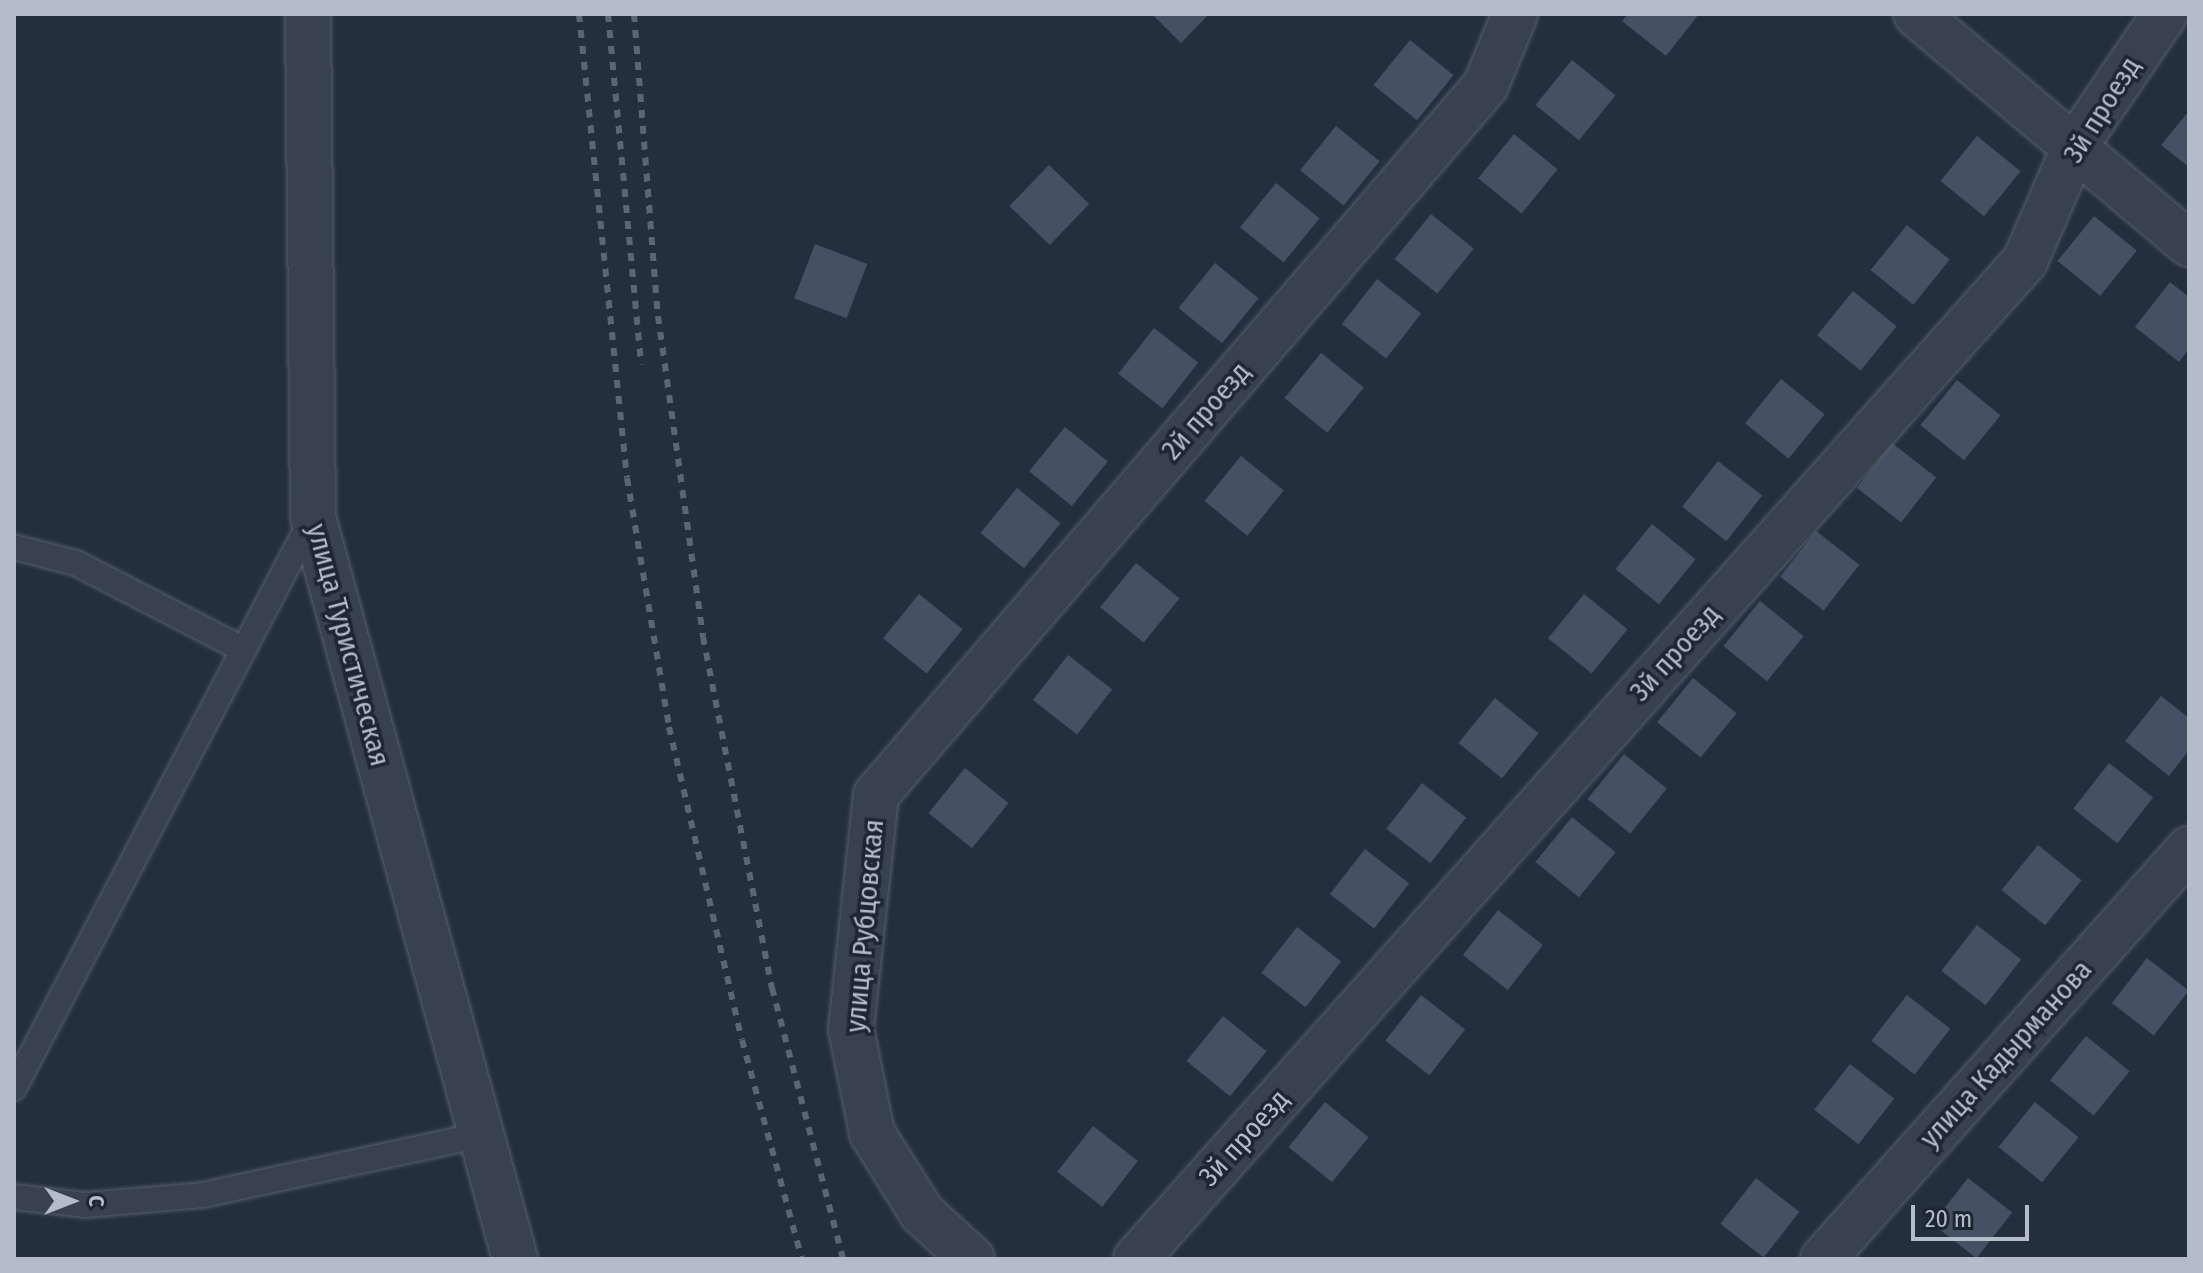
<!DOCTYPE html>
<meta charset="utf-8">
<style>
body{margin:0}
#map{position:relative;width:2203px;height:1273px;overflow:hidden;background:#242f3e;font-family:"Fira Sans Condensed",sans-serif}
div>[style]{position:absolute}
[style*='--x']{left:calc(var(--x)*1px);top:calc(var(--y)*1px);width:calc(var(--w)*1px);rotate:calc(var(--a)*1deg)}
.building>*{inset:0;background:#455162;transform-origin:0 0}
.roads{filter:drop-shadow(0 0 2px #565f6c) drop-shadow(0 0 2px #565f6c)}
.service>*{height:24px;margin:-12px;padding:0 12px;transform-origin:12px;border-radius:12px;background:#38414e}
.minor>*{height:44px;margin:-22px;padding:0 22px;transform-origin:22px;border-radius:22px;background:#38414e}
.tertiary>*{height:44px;margin:-22px;padding:0 22px;transform-origin:22px;border-radius:22px;background:#38414e}
.rail>*{height:6px;margin-top:-3px;transform-origin:0;background:repeating-linear-gradient(90deg,#5a6575 0 8px,transparent 0 16px)}
span{translate:-50% -50%;white-space:nowrap;text-align:center;line-height:1.15;-webkit-text-stroke:7px #1d2633;paint-order:stroke}
.street-label{font-size:28px;color:#b4bcc9}
.frame{position:absolute;inset:0;border:16px solid #b4bcc9;pointer-events:none}
.north{position:absolute;left:32px;top:1161px;width:80px;height:80px;-webkit-text-stroke:6px #1d2633;paint-order:stroke;rotate:90deg;font-size:22px;font-weight:700;line-height:32px;text-align:center;color:#b4bcc9}
.north::after{content:'';display:block;margin:auto;width:28px;height:36px;background:#b4bcc9;clip-path:polygon(50% 0,100% 100%,50% 72%,0 100%)}
.scale{position:absolute;left:1911px;top:1205px;width:118px;height:36px;box-sizing:border-box;border:4px solid #b4bcc9;border-top:0;padding-left:10px;font-size:24px;line-height:28px;white-space:nowrap;color:#b4bcc9;-webkit-text-stroke:6px #1d2633;paint-order:stroke}
</style>
<div id="map">
<div class="building">
<i style="clip-path:polygon(1152px 14px,1209px 14px,1181px 43px)"></i>
<i style="clip-path:polygon(1628px 14px,1699px 14px,1666px 56px,1622px 21px)"></i>
<i style="left:1410px;top:40px;width:56px;height:58px;rotate:39deg"></i>
<i style="left:1572px;top:60px;width:56px;height:58px;rotate:39deg"></i>
<i style="clip-path:polygon(2189px 111px,2189px 167px,2161px 145px)"></i>
<i style="left:1336px;top:126px;width:56px;height:57px;rotate:39deg"></i>
<i style="left:1514px;top:134px;width:56px;height:57px;rotate:39deg"></i>
<i style="left:1977px;top:136px;width:56px;height:58px;rotate:39deg"></i>
<i style="left:1049px;top:165px;width:56px;height:57px;rotate:44deg"></i>
<i style="left:1276px;top:183px;width:56px;height:57px;rotate:39deg"></i>
<i style="left:1431px;top:214px;width:55px;height:58px;rotate:39deg"></i>
<i style="left:2094px;top:216px;width:55px;height:58px;rotate:39deg"></i>
<i style="left:1907px;top:225px;width:55px;height:58px;rotate:39deg"></i>
<i style="left:815px;top:244px;width:56px;height:58px;rotate:21deg"></i>
<i style="left:1215px;top:263px;width:56px;height:58px;rotate:39deg"></i>
<i style="left:1377px;top:279px;width:56px;height:57px;rotate:38deg"></i>
<i style="clip-path:polygon(2170px 282px,2189px 297px,2189px 349px,2179px 362px,2135px 327px)"></i>
<i style="left:1853px;top:291px;width:56px;height:57px;rotate:39deg"></i>
<i style="left:1154px;top:328px;width:56px;height:58px;rotate:38deg"></i>
<i style="left:1321px;top:353px;width:55px;height:58px;rotate:39deg"></i>
<i style="left:1781px;top:379px;width:56px;height:57px;rotate:39deg"></i>
<i style="left:1957px;top:380px;width:56px;height:58px;rotate:39deg"></i>
<i style="left:1065px;top:427px;width:55px;height:57px;rotate:39deg"></i>
<i style="left:1892px;top:443px;width:56px;height:57px;rotate:38deg"></i>
<i style="left:1241px;top:456px;width:55px;height:58px;rotate:39deg"></i>
<i style="left:1718px;top:461px;width:56px;height:58px;rotate:38deg"></i>
<i style="left:1017px;top:488px;width:56px;height:58px;rotate:39deg"></i>
<i style="left:1652px;top:524px;width:56px;height:58px;rotate:39deg"></i>
<i style="left:1816px;top:531px;width:55px;height:58px;rotate:38deg"></i>
<i style="left:1136px;top:563px;width:56px;height:57px;rotate:39deg"></i>
<i style="left:919px;top:594px;width:56px;height:57px;rotate:39deg"></i>
<i style="left:1584px;top:594px;width:56px;height:57px;rotate:39deg"></i>
<i style="left:1760px;top:601px;width:56px;height:58px;rotate:39deg"></i>
<i style="left:1068px;top:655px;width:56px;height:57px;rotate:38deg"></i>
<i style="left:1693px;top:678px;width:56px;height:57px;rotate:39deg"></i>
<i style="clip-path:polygon(2161px 696px,2189px 718px,2189px 750px,2169px 776px,2125px 741px)"></i>
<i style="left:1495px;top:698px;width:56px;height:58px;rotate:39deg"></i>
<i style="left:1624px;top:754px;width:55px;height:58px;rotate:39deg"></i>
<i style="left:2109px;top:763px;width:56px;height:58px;rotate:38deg"></i>
<i style="left:965px;top:768px;width:56px;height:58px;rotate:39deg"></i>
<i style="left:1422px;top:783px;width:56px;height:58px;rotate:38deg"></i>
<i style="left:1572px;top:817px;width:56px;height:58px;rotate:39deg"></i>
<i style="left:2038px;top:845px;width:56px;height:58px;rotate:39deg"></i>
<i style="left:1365px;top:849px;width:56px;height:57px;rotate:38deg"></i>
<i style="left:1498px;top:910px;width:57px;height:57px;rotate:38deg"></i>
<i style="left:1977px;top:925px;width:56px;height:58px;rotate:38deg"></i>
<i style="left:1297px;top:927px;width:56px;height:58px;rotate:38deg"></i>
<i style="left:2147px;top:958px;width:53px;height:57px;rotate:38deg"></i>
<i style="left:1421px;top:995px;width:56px;height:58px;rotate:38deg"></i>
<i style="left:1907px;top:995px;width:55px;height:58px;rotate:38deg"></i>
<i style="left:1223px;top:1016px;width:56px;height:58px;rotate:39deg"></i>
<i style="left:2086px;top:1036px;width:56px;height:57px;rotate:39deg"></i>
<i style="left:1850px;top:1064px;width:56px;height:58px;rotate:38deg"></i>
<i style="left:1325px;top:1102px;width:56px;height:58px;rotate:39deg"></i>
<i style="left:2035px;top:1102px;width:56px;height:58px;rotate:39deg"></i>
<i style="left:1093px;top:1126px;width:57px;height:58px;rotate:38deg"></i>
<i style="left:1756px;top:1178px;width:55px;height:58px;rotate:38deg"></i>
<i style="left:1968px;top:1178px;width:56px;height:58px;rotate:38deg"></i>
</div>
<div class="roads">
<div class="service">
<i style="--x:14;--y:547;--w:64;--a:14.5"></i>
<i style="--x:76;--y:563;--w:189;--a:27.4"></i>
<i style="--x:14;--y:1088;--w:645;--a:-62.36"></i>
<i style="--x:14;--y:1197;--w:71;--a:6.4"></i>
<i style="--x:85;--y:1205;--w:118;--a:-4.8"></i>
<i style="--x:203;--y:1195;--w:284;--a:-12.2"></i>
</div>
<div class="minor">
<i style="--x:1916;--y:14;--w:357;--a:40.1"></i>
<i style="--x:972;--y:1259;--w:68;--a:-137.4"></i>
<i style="--x:922;--y:1213;--w:94;--a:-122"></i>
<i style="--x:872;--y:1133;--w:106;--a:-101.4"></i>
<i style="--x:851;--y:1029;--w:235;--a:-83.9"></i>
<i style="--x:876;--y:795;--w:936;--a:-49.33"></i>
<i style="--x:1486;--y:85;--w:77;--a:-67.8"></i>
<i style="--x:1136;--y:1259;--w:1337;--a:-48.31"></i>
<i style="--x:2025;--y:261;--w:125;--a:-66.5"></i>
<i style="--x:2075;--y:146;--w:160;--a:-55.7"></i>
<i style="--x:1823;--y:1259;--w:550;--a:-48.25"></i>
</div>
<div class="tertiary">
<i style="--x:308;--y:14;--w:503;--a:89.43"></i>
<i style="--x:313;--y:517;--w:769;--a:74.77"></i>
</div>
</div>
<div class="rail">
<i style="--x:579;--y:14;--w:466;--a:84.1"></i>
<i style="--x:627;--y:478;--w:253;--a:80.4"></i>
<i style="--x:669;--y:727;--w:321;--a:76.9"></i>
<i style="--x:742;--y:1040;--w:227;--a:74.7"></i>
<i style="--x:608;--y:14;--w:352;--a:84.6"></i>
<i style="--x:634;--y:14;--w:303;--a:85.5"></i>
<i style="--x:658;--y:316;--w:324;--a:82"></i>
<i style="--x:703;--y:637;--w:358;--a:78.9"></i>
<i style="--x:772;--y:988;--w:280;--a:75.3"></i>
</div>
<div class="street-label">
<span style="left:2102px;top:110px;rotate:-58deg">3й проезд</span>
<span style="left:1206px;top:411px;rotate:-49deg">2й проезд</span>
<span style="left:348px;top:645px;rotate:75deg">улица Туристическая</span>
<span style="left:1675px;top:653px;rotate:-48deg">3й проезд</span>
<span style="left:865px;top:926px;rotate:-85deg">улица Рубцовская</span>
<span style="left:2006px;top:1054px;rotate:-48deg">улица Кадырманова</span>
<span style="left:1244px;top:1138px;rotate:-48deg">3й проезд</span>
</div>
<div class="frame"></div>
<div class="north">С</div>
<div class="scale">20 m</div>
</div>
